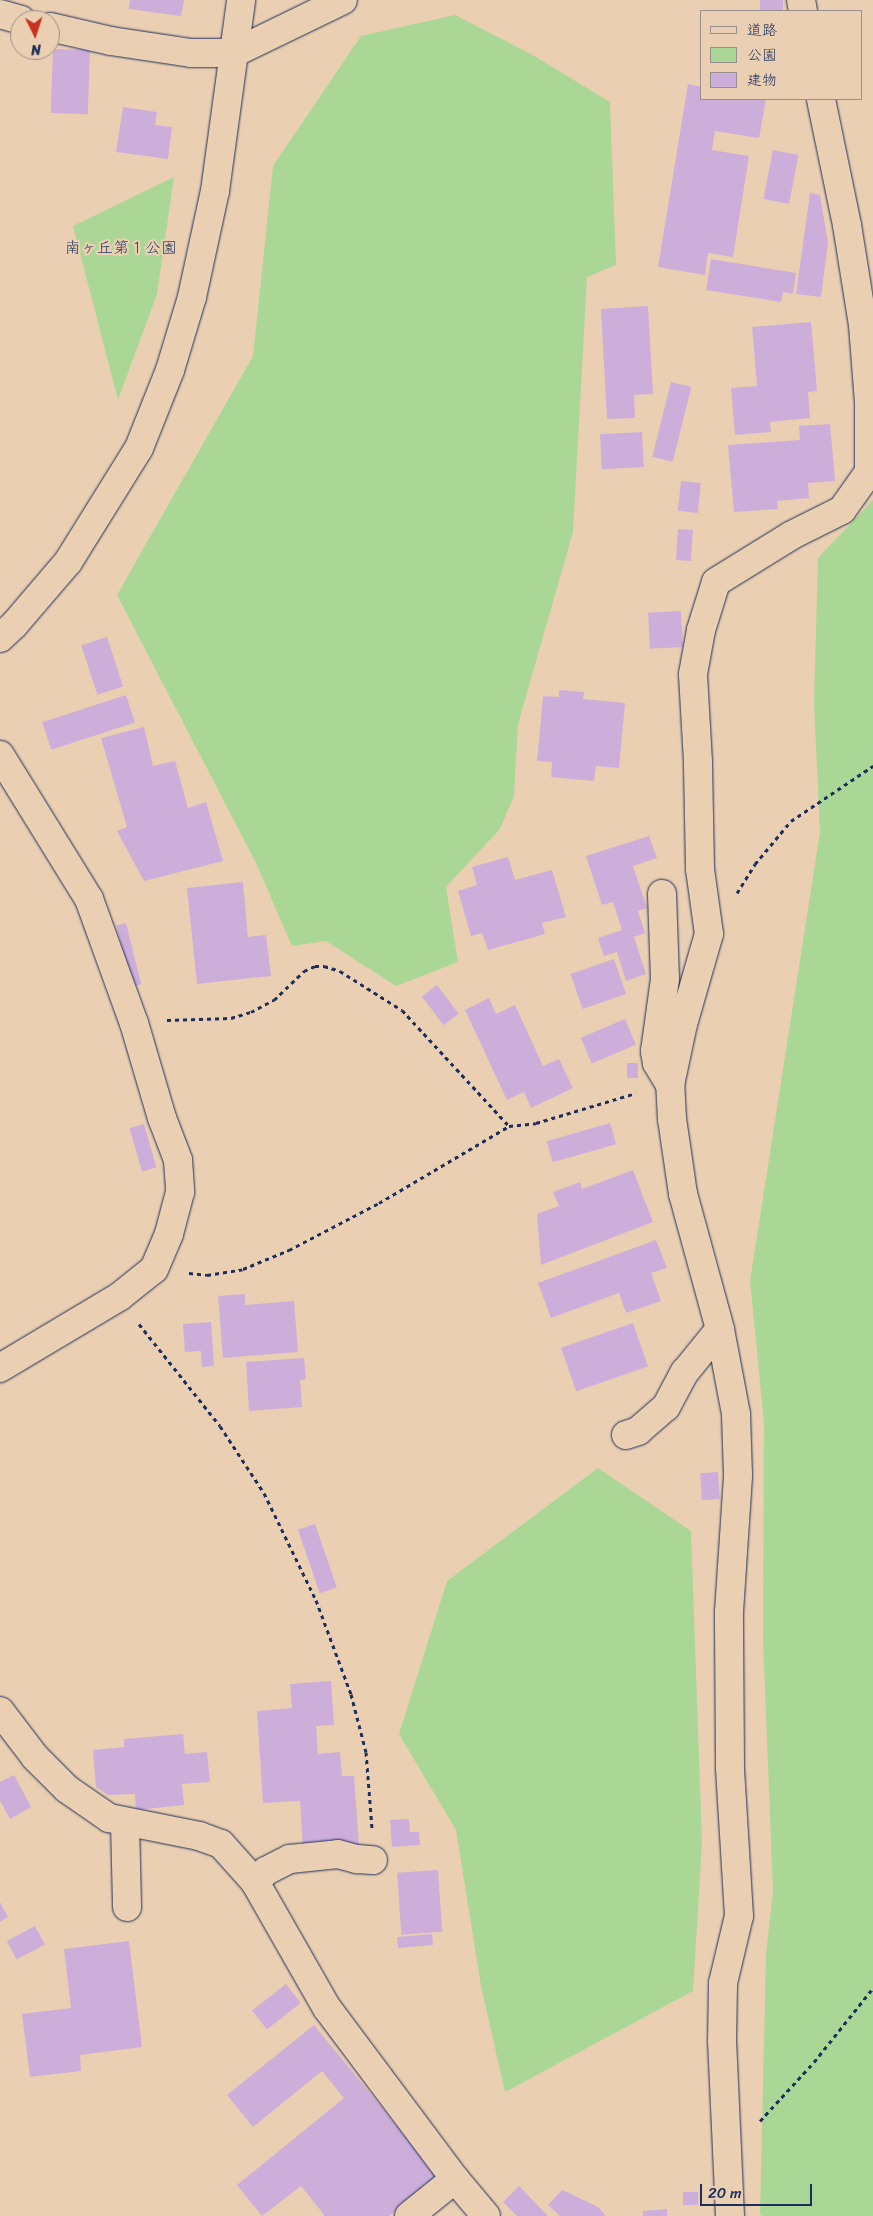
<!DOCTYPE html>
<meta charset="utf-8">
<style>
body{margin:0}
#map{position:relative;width:873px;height:2216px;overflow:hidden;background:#ebcfb2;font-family:Sriracha,"Klee One",sans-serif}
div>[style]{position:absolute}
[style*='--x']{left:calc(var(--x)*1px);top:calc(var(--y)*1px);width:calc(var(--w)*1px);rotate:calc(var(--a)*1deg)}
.green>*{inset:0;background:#aad796}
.building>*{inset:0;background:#cdaeda;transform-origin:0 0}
.path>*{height:3px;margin-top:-1.5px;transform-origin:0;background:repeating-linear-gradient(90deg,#1b2f5e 0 4px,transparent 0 8px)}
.roads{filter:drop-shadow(0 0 1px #1b2f5e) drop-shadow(0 0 1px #1b2f5e)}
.minor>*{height:28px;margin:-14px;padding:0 14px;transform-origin:14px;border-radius:14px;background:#ebcfb2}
span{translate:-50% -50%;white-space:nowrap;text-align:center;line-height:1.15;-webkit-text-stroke:4.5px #ebcfb2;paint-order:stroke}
.park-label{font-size:16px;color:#294064}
.legend{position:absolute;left:700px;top:10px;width:162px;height:90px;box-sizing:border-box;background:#ebcfb2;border:1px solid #988f90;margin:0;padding:6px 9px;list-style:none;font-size:15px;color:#1b2f5e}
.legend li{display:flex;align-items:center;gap:10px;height:25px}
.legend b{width:25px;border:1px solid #988f90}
.north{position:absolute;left:10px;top:10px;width:50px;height:50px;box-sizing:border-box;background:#ebcfb2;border:1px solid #988f90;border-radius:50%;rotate:176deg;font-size:14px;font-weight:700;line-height:20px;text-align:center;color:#1b2f5e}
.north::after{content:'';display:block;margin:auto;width:18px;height:22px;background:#c8321e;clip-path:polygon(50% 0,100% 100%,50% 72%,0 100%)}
.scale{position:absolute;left:700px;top:2184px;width:112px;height:22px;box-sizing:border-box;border:2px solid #1b2f5e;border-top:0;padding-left:6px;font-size:15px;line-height:18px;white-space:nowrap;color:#1b2f5e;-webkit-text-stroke:4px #ebcfb2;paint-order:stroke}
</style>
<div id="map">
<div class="green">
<i style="clip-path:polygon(455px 15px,531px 54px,610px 102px,616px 265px,587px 277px,573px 532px,518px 724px,514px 796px,500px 829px,446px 887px,458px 962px,396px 986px,326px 941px,292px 946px,256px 863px,117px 595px,253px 356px,273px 166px,361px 36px)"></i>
<i style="clip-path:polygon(174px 177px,157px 294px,118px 400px,73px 226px)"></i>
<i style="clip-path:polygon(873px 500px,873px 2216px,762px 2216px,760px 2214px,766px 1955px,773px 1891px,763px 1640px,764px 1423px,750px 1281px,820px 832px,814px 703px,818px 558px)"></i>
<i style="clip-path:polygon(598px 1468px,691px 1531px,702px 1843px,693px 1991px,505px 2092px,481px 1986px,456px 1830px,399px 1734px,447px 1581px)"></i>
</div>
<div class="building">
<i style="clip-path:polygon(130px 0,184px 0,181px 16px,129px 9px)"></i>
<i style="left:760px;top:0;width:23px;height:11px"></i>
<i style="left:53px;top:49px;width:37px;height:64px;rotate:2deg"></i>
<i style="clip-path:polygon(688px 84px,702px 87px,702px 99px,766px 99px,759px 138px,715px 131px,712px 150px,749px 156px,733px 257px,708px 253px,705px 275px,658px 267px)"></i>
<i style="clip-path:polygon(123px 107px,157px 112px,155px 125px,172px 127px,168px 159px,116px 152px)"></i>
<i style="left:773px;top:150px;width:26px;height:50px;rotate:11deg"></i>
<i style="clip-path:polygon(810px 193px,820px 195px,828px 243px,821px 297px,796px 294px)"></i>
<i style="clip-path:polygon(711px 259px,796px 273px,793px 294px,783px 292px,781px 302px,706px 290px)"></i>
<i style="clip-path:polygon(648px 306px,653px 394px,634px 395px,635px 418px,607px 419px,601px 309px)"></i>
<i style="clip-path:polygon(811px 322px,817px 391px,808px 392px,810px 418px,770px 422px,771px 432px,735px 435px,731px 388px,757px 386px,752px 327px)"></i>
<i style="left:671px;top:382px;width:21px;height:77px;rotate:14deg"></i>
<i style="clip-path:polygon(830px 424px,835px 481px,808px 483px,809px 498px,777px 501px,778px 509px,734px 512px,728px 445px,800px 440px,799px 426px)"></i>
<i style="left:642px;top:432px;width:35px;height:42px;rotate:87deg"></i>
<i style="left:681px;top:481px;width:20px;height:30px;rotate:6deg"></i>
<i style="left:678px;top:529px;width:15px;height:31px;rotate:4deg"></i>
<i style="left:681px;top:611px;width:36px;height:33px;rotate:87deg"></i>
<i style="left:107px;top:637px;width:52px;height:27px;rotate:72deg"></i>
<i style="clip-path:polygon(559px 690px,584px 692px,583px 699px,625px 703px,619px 768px,596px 766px,594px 781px,551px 777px,552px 762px,537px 761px,543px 696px,559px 697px)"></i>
<i style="left:126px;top:695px;width:29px;height:88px;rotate:72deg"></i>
<i style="clip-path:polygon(144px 727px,153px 766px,175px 761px,188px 808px,206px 802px,223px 861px,144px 881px,117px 831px,127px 827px,101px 738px)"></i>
<i style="clip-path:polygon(649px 836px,657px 858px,633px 866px,647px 908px,638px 911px,645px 933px,634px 937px,646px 974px,626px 981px,617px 952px,604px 956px,598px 938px,622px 930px,613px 902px,602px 905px,586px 856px)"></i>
<i style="clip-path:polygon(508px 857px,515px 880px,552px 870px,566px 917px,542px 923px,545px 934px,488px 950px,482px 933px,471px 936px,458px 891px,477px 885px,472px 867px)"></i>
<i style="clip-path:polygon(243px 882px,248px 937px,266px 935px,271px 976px,197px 984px,187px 888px)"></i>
<i style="left:126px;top:923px;width:63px;height:10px;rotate:76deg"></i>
<i style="left:614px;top:959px;width:37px;height:46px;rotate:71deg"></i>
<i style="left:437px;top:985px;width:36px;height:19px;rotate:53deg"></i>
<i style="clip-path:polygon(489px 998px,496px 1014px,515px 1005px,543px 1066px,559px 1059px,573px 1088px,531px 1108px,524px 1092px,507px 1100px,465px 1010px)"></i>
<i style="left:625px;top:1019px;width:28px;height:48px;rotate:67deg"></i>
<i style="left:627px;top:1063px;width:11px;height:15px"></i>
<i style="left:610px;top:1123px;width:22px;height:66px;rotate:74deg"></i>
<i style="left:144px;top:1124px;width:45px;height:15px;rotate:74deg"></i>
<i style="clip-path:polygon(633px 1170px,653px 1222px,541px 1265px,537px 1214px,559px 1206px,553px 1192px,580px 1182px,582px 1189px)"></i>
<i style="clip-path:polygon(656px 1240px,667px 1268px,651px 1273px,661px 1301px,626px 1313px,619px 1293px,551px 1318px,538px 1283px)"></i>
<i style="clip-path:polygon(245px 1294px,245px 1305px,294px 1301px,298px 1352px,223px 1358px,218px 1296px)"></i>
<i style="clip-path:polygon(211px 1322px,214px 1366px,202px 1367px,201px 1351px,185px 1352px,183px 1324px)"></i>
<i style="left:633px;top:1323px;width:46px;height:76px;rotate:71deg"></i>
<i style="clip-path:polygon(304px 1358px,306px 1379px,300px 1380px,302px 1407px,249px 1411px,246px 1362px)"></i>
<i style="left:718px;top:1472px;width:27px;height:18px;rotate:86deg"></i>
<i style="left:315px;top:1524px;width:67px;height:18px;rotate:71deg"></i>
<i style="clip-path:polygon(331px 1681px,334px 1725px,316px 1726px,318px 1754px,340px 1752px,342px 1776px,354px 1776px,359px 1845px,303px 1849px,300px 1801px,263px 1803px,257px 1711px,292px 1708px,290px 1684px)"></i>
<i style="clip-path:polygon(183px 1734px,185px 1754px,207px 1752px,210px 1782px,182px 1784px,184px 1805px,136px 1810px,135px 1794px,108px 1795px,96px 1787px,93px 1750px,124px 1747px,124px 1739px)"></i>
<i style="clip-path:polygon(14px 1775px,31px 1807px,10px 1819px,0 1801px,0 1782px)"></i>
<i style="clip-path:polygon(409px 1819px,410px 1832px,419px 1832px,420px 1845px,392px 1847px,390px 1820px)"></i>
<i style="left:438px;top:1870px;width:62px;height:41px;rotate:86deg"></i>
<i style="clip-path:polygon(0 1902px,8px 1917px,0 1922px)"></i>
<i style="left:35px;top:1926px;width:21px;height:32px;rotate:62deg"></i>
<i style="left:432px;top:1934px;width:11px;height:35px;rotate:85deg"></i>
<i style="clip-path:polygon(129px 1941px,142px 2047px,80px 2055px,81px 2071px,30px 2077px,22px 2014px,71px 2008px,64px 1949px)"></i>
<i style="left:286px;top:1984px;width:24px;height:43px;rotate:52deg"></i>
<i style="clip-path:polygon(314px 2025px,438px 2176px,389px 2216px,325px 2216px,301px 2186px,262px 2216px,237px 2185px,344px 2098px,322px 2071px,253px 2127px,227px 2095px)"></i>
<i style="clip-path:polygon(519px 2186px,548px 2216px,517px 2216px,503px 2202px)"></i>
<i style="clip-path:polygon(562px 2190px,598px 2207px,606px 2216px,560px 2216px,548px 2205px)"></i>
<i style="left:698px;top:2192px;width:13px;height:15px;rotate:90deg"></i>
<i style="clip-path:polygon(667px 2209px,667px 2216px,643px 2216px,643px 2211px)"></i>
</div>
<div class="path">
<i style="--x:737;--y:893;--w:34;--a:-58"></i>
<i style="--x:755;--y:864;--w:56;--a:-50.1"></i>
<i style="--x:791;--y:821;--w:99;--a:-33.9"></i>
<i style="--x:167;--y:1020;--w:64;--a:-1.8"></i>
<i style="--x:231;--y:1018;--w:21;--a:-17"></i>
<i style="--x:251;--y:1012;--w:26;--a:-28"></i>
<i style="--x:274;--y:1000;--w:42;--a:-44"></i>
<i style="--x:304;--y:971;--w:12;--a:-24"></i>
<i style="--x:315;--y:966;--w:9;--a:0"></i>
<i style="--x:324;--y:966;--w:17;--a:17"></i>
<i style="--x:340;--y:971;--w:73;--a:32.2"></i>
<i style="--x:402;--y:1010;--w:158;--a:47.3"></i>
<i style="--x:189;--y:1273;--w:18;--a:6"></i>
<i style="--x:207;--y:1275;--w:36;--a:-9"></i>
<i style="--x:243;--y:1269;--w:50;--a:-22.4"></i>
<i style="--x:289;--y:1250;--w:102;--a:-27.6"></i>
<i style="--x:379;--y:1203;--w:151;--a:-30.6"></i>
<i style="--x:509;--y:1126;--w:27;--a:-6"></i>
<i style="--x:536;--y:1123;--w:104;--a:-16.7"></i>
<i style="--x:139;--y:1324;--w:130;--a:51.5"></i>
<i style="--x:220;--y:1426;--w:80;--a:56.7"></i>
<i style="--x:264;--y:1493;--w:119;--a:64.1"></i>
<i style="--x:316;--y:1600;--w:100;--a:69.6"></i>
<i style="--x:351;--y:1694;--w:60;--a:75.5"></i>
<i style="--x:366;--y:1752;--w:76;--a:85.5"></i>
<i style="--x:760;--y:2121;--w:80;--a:-47.5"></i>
<i style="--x:814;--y:2062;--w:95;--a:-51.4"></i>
</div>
<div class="roads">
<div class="minor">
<i style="--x:801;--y:0;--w:11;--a:80"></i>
<i style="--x:0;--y:14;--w:22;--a:16"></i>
<i style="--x:50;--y:27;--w:63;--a:12.9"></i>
<i style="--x:111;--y:41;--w:81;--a:8.5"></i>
<i style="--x:191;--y:53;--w:43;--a:0"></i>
<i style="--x:234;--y:53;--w:121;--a:-25.9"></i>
<i style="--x:0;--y:638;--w:19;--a:-43"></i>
<i style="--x:14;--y:625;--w:83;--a:-49.4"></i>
<i style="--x:68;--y:562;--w:134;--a:-58.1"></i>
<i style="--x:139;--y:448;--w:84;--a:-68.3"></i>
<i style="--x:170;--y:370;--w:76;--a:-73.2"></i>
<i style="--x:192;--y:297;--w:108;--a:-77.8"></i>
<i style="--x:215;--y:191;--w:193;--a:-82.2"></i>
<i style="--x:0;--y:755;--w:169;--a:58.3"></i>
<i style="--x:89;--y:899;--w:132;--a:70.1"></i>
<i style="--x:134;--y:1023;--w:99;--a:73.6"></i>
<i style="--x:162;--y:1118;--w:45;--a:69.1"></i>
<i style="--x:178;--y:1160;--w:32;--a:86"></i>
<i style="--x:180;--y:1192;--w:43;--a:104.7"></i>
<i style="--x:169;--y:1234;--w:38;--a:113"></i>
<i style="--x:154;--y:1269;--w:45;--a:141.3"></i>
<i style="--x:119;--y:1297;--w:139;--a:149.2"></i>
<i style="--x:662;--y:894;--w:85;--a:88"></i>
<i style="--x:665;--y:979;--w:73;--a:97.9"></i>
<i style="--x:655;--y:1051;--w:12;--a:81"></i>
<i style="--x:657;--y:1063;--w:26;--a:59"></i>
<i style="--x:626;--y:1435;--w:13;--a:-18"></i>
<i style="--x:638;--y:1431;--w:37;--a:-41"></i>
<i style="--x:666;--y:1407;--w:40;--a:-62"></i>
<i style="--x:685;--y:1372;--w:55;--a:-50.9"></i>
<i style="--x:0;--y:1711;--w:58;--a:52.7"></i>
<i style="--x:35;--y:1757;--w:45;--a:45"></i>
<i style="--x:67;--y:1789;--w:51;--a:34.6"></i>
<i style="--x:109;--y:1818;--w:92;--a:11.3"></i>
<i style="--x:199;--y:1836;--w:23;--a:20"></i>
<i style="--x:221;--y:1844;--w:51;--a:48.2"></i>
<i style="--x:255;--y:1882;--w:145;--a:60.3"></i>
<i style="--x:327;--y:2008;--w:214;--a:53.2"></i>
<i style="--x:455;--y:2179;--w:48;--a:50"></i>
<i style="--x:125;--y:1823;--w:84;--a:88.6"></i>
<i style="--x:255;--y:1882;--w:16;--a:-45"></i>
<i style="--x:266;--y:1871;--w:27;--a:-27"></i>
<i style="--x:290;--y:1859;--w:48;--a:-5.9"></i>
<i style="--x:338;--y:1854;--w:20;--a:15"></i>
<i style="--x:357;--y:1859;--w:16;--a:4"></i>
<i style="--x:409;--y:2216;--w:59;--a:-38.8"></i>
<i style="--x:730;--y:2216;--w:174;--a:-92.6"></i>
<i style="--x:722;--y:2042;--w:59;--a:-89"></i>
<i style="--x:723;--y:1983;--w:69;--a:-76.6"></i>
<i style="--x:739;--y:1916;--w:149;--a:-93.5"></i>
<i style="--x:730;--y:1767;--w:155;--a:-90.4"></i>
<i style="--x:729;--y:1612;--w:137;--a:-86.2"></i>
<i style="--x:738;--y:1475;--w:61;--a:-91.9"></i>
<i style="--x:736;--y:1414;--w:86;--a:-100.7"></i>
<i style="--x:720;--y:1329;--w:140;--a:-105.3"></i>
<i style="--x:683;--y:1194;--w:76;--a:-98.3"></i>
<i style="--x:672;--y:1119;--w:34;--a:-93"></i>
<i style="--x:670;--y:1085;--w:62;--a:-78"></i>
<i style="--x:683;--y:1024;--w:94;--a:-73.9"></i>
<i style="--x:709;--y:934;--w:66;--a:-97.9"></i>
<i style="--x:700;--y:869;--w:107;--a:-91.1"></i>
<i style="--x:698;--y:762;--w:88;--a:-93.3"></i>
<i style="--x:693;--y:674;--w:45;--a:-79.7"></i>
<i style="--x:701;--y:630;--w:50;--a:-72.6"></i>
<i style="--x:716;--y:582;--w:89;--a:-31.7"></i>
<i style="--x:792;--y:535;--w:56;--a:-26.6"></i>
<i style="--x:842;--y:510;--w:47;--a:-54.6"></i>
<i style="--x:869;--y:472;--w:69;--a:-90"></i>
<i style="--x:869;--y:403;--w:78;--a:-94.4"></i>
<i style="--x:863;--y:325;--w:101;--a:-99.1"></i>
<i style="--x:847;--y:225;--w:129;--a:-101.7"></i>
</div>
</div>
<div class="park-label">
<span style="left:121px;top:248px">南ヶ丘第１公園</span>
</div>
<ul class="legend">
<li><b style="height:6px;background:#ebcfb2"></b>道路</li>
<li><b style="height:14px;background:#aad796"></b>公園</li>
<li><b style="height:14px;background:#cdaeda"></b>建物</li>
</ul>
<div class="north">N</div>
<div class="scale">20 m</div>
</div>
